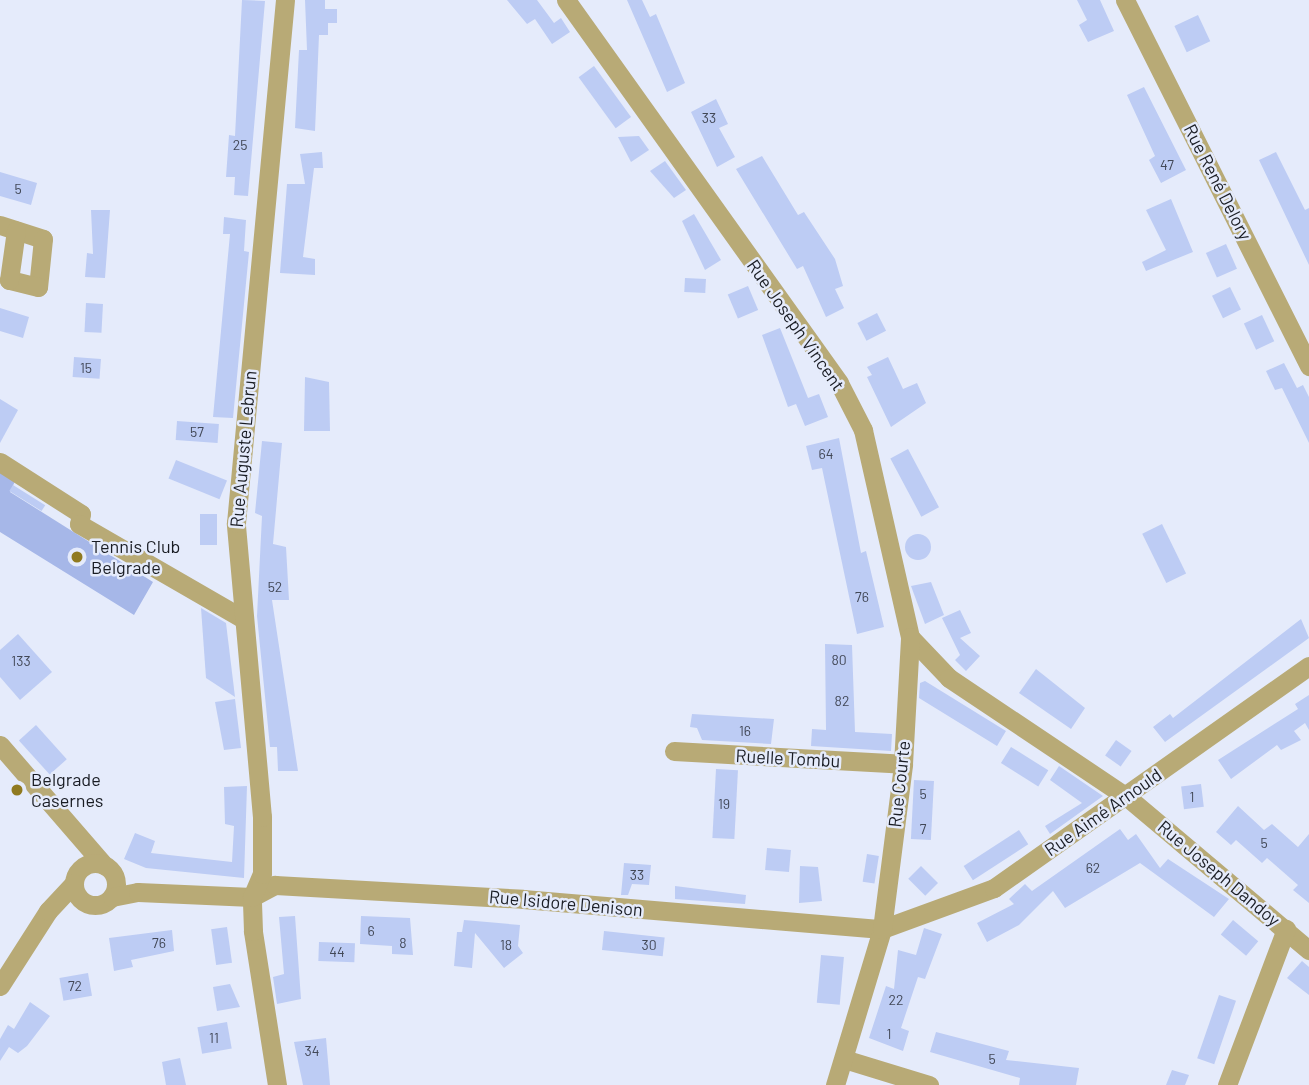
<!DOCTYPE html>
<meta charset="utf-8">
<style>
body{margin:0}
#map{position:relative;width:1309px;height:1085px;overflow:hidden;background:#e5ebfb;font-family:Barlow,sans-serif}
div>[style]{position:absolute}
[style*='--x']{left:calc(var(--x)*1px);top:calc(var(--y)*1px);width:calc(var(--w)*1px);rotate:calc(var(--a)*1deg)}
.green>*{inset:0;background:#a6b7e8}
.building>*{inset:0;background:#bdccf4;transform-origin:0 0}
.round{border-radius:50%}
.minor>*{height:19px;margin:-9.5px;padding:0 9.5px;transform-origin:9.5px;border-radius:9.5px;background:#b8aa76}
.minor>.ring{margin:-9.5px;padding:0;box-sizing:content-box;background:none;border:19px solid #b8aa76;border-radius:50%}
.dots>*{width:19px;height:19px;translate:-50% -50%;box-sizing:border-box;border:4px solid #e5ebfb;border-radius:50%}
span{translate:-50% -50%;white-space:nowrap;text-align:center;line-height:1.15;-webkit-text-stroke:5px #e5ebfb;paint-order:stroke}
.number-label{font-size:14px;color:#424857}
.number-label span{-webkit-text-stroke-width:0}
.street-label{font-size:18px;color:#191c23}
.poi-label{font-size:18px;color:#191c23}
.left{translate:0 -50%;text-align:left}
</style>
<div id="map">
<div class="green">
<i style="clip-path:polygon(0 469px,16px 479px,10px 492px,153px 582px,134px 615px,0 532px)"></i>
</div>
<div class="building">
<i style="clip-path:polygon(242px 0,265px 1px,248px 196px,234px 195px,235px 177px,226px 177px,229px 135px,235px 136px)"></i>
<i style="clip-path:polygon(305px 0,325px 0,325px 9px,337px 9px,337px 23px,328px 23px,328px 35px,319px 35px,315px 131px,295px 128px,299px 50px,307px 50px)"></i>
<i style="clip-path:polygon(507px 0,537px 0,554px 23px,561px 18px,570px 32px,552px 44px,535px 19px,527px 24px)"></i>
<i style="clip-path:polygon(627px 0,642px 0,650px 17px,656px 14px,685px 83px,667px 92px)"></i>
<i style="clip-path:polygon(1077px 0,1100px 0,1114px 31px,1088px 42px,1079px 25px,1087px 20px)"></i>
<i style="left:1198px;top:15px;width:29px;height:26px;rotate:65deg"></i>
<i style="left:594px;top:66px;width:63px;height:19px;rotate:54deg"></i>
<i style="clip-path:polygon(1144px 87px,1186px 170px,1161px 183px,1149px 160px,1155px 156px,1127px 95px)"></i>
<i style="clip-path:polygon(716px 99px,728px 124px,719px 128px,735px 157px,717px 167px,691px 112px)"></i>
<i style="clip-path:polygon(639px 136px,649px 150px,631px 162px,618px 137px)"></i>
<i style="clip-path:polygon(322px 152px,323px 168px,314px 168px,303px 257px,315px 259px,315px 275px,280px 273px,287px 184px,305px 184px,300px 154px)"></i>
<i style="clip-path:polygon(1276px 152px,1305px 210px,1309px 208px,1309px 265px,1259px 160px)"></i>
<i style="clip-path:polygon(762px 156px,798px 215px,804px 212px,835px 259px,843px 286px,835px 289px,844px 308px,826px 317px,803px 266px,797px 269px,736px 169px)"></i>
<i style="clip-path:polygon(665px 161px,686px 190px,674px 198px,650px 171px)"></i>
<i style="clip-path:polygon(0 172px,37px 183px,31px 205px,0 196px)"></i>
<i style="clip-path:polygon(1171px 199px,1193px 252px,1146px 271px,1142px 262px,1166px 250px,1146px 210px)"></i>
<i style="clip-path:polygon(91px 210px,110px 210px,105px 278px,85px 277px,87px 253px,93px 254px)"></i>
<i style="clip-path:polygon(694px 214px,721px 260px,705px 270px,682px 221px)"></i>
<i style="clip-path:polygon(224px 217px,246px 220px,244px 251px,249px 252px,233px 418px,213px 417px,230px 234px,223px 234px)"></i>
<i style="left:1226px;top:244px;width:27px;height:22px;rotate:66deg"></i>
<i style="left:685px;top:278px;width:21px;height:14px;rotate:3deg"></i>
<i style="left:748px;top:286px;width:26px;height:22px;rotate:67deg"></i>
<i style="left:1230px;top:287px;width:25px;height:20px;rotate:64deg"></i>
<i style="left:86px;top:303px;width:17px;height:29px;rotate:3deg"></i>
<i style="clip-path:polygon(0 308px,29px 317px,23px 338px,0 331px)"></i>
<i style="left:877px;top:313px;width:20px;height:22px;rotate:63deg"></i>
<i style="left:1262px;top:315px;width:29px;height:20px;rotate:65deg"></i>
<i style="clip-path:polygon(780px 328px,808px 398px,819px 394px,828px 417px,805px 426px,796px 404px,788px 407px,762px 335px)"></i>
<i style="left:74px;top:357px;width:27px;height:20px;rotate:4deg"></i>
<i style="clip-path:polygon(888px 357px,903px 389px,917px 383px,926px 403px,891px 427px,867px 377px,872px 375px,867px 367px)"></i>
<i style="clip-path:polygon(1284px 363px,1297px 388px,1303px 385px,1309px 397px,1309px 443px,1282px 388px,1275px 390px,1266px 371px)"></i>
<i style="clip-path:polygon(305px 377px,329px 382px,330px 431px,304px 431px)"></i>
<i style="clip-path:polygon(0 399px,18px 410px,0 443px)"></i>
<i style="left:177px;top:421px;width:42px;height:19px;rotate:4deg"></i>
<i style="clip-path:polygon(839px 438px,861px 553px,866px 551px,884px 627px,857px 634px,822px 468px,812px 470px,806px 446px)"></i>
<i style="clip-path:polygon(262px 441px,282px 443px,273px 544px,286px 547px,289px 600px,272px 600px,298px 771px,278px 771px,277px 747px,270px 747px,257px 616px,262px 516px,255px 513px)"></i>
<i style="left:908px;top:449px;width:66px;height:20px;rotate:62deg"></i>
<i style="left:176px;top:460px;width:55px;height:20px;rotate:22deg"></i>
<i style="left:13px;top:485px;width:38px;height:7px;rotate:32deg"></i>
<i style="left:217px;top:514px;width:31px;height:17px;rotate:90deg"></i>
<i style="left:1162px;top:524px;width:55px;height:22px;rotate:64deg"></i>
<i class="round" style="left:905px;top:534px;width:26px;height:26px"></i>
<i style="clip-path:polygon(931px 582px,944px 615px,925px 624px,911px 586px)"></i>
<i style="clip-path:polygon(201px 608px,226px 623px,235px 697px,206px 678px)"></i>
<i style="clip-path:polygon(960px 610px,971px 633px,960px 638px,980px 656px,966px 671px,955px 660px,960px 655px,942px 618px)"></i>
<i style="clip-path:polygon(1301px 619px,1309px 638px,1165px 742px,1153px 727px,1170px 714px,1173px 718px)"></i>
<i style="clip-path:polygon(18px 634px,52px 672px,20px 700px,0 677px,0 650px)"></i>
<i style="clip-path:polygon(825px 644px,852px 645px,855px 732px,892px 734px,891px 751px,811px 746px,812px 729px,826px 730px)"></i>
<i style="clip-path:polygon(1036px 669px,1085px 708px,1071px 729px,1019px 693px)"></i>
<i style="clip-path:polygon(925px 681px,1006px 731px,997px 746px,919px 698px,920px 683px)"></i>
<i style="clip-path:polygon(1309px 695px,1309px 730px,1305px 723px,1294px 731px,1301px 740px,1281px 750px,1277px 745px,1231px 779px,1218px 760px,1298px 709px,1295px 704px)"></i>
<i style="clip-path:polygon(235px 699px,241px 748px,224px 750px,215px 702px)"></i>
<i style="clip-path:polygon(692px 714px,774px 719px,771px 744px,702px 740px,697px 728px,690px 727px)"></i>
<i style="left:36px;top:725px;width:46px;height:23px;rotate:48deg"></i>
<i style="left:1116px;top:740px;width:19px;height:19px;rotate:35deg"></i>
<i style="left:1011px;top:747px;width:44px;height:19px;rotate:32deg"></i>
<i style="clip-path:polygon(1059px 766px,1103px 796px,1050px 834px,1045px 826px,1082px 803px,1050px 780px)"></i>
<i style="left:716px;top:769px;width:22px;height:69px;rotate:3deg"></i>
<i style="left:914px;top:780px;width:20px;height:59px;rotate:3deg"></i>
<i style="left:1201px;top:784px;width:23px;height:20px;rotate:83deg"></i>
<i style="clip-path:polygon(247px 786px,244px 878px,146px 868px,124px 859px,135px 833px,155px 841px,151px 853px,232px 862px,234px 826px,225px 824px,224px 787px)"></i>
<i style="clip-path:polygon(1238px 806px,1264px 830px,1272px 824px,1298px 847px,1309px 834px,1309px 903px,1293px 890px,1298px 885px,1267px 858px,1262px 863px,1236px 840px,1231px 845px,1216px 832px)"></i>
<i style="clip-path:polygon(1120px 829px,1128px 840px,1136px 834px,1160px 868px,1168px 859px,1229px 899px,1214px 917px,1140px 863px,1065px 908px,1053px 891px,1019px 925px,987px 942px,977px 923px,1014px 904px,1009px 899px,1025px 884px,1032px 891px)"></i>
<i style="left:1019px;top:830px;width:17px;height:66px;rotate:57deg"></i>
<i style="left:767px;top:848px;width:24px;height:22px;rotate:5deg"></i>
<i style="left:867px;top:854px;width:12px;height:28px;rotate:9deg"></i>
<i style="clip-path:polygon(624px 863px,651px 865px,649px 885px,632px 884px,628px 895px,621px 895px)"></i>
<i style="clip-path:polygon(800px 866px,818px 867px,822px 901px,799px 903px)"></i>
<i style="left:921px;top:866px;width:24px;height:18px;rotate:45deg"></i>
<i style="clip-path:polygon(675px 886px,746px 895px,745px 904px,675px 899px)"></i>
<i style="clip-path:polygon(295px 916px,301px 999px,277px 1004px,273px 977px,284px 974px,279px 917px)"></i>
<i style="clip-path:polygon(361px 916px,410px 918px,413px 955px,392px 954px,392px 946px,360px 944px)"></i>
<i style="clip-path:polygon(464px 920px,520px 925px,518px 946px,523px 953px,504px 968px,475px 933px,472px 968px,454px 966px,457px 932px,462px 932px)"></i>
<i style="left:1233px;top:920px;width:33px;height:19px;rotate:40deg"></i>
<i style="left:227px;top:927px;width:36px;height:16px;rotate:82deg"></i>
<i style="clip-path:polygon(924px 928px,942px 934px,925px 979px,918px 977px,901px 1028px,909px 1031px,903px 1051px,869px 1038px,886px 986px,894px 989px,898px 950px,916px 955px)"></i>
<i style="clip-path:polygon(172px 930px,174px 951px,131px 960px,133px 967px,114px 971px,109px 938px)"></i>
<i style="left:604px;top:931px;width:61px;height:19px;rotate:6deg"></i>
<i style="left:319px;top:942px;width:36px;height:19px;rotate:2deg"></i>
<i style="left:821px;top:955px;width:23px;height:48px;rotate:5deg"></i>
<i style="clip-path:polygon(1302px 961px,1309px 967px,1309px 995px,1287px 978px)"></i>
<i style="left:88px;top:973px;width:23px;height:29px;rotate:80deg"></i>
<i style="clip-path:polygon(230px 984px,240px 1007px,217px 1011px,213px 987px)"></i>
<i style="left:1219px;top:995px;width:18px;height:67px;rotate:19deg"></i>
<i style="clip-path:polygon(30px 1002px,50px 1016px,27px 1046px,18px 1053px,9px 1047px,0 1061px,0 1039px,8px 1025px,14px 1029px)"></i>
<i style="left:227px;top:1022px;width:27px;height:30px;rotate:80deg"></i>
<i style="clip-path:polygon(936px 1032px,1009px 1051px,1006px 1060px,1079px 1068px,1076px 1085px,1019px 1085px,1020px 1078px,930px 1052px)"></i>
<i style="clip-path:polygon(326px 1038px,330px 1085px,303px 1085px,294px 1042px)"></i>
<i style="clip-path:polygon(180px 1058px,186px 1085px,166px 1085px,162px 1062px)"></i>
<i style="clip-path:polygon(1172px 1070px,1189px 1075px,1185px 1085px,1166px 1085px)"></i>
</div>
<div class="minor">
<i style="--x:566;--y:0;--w:470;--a:54.5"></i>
<i style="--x:839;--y:383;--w:53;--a:62.9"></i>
<i style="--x:863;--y:430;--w:212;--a:77.2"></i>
<i style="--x:910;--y:637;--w:57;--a:46.4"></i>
<i style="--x:949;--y:678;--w:214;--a:33.8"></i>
<i style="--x:1127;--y:797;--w:238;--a:40.1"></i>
<i style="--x:1125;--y:0;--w:410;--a:63.3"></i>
<i style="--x:0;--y:225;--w:45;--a:18"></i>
<i style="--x:43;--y:239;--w:48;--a:95.9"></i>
<i style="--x:38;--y:287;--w:30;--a:-166"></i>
<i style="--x:9;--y:280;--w:50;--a:-82"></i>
<i style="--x:0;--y:462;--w:96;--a:32.7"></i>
<i style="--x:81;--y:514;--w:10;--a:101"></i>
<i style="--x:79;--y:524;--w:186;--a:30"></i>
<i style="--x:0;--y:745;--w:159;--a:49.1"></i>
<i style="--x:674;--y:751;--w:229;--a:3.2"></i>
<i class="ring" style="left:74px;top:863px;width:23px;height:23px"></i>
<i style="--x:112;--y:897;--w:26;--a:-11"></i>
<i style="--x:138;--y:892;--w:114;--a:2.5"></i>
<i style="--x:252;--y:897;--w:26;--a:-28"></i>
<i style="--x:275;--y:885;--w:248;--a:3.2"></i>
<i style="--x:523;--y:899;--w:360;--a:4.8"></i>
<i style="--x:882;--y:929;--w:119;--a:-20.1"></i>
<i style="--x:994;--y:888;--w:385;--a:-35.2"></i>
<i style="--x:0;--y:986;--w:89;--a:-57.4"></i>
<i style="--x:48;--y:911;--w:38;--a:-47"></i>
<i style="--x:844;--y:1059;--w:89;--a:17"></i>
<i style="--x:277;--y:1085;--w:156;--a:-98.9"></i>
<i style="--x:253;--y:931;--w:34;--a:-92"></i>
<i style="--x:252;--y:897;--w:25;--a:-67"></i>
<i style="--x:262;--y:874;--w:57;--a:-90"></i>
<i style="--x:262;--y:817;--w:295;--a:-95.1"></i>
<i style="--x:236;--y:523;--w:525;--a:-84.65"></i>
<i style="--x:835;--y:1085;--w:163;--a:-73.2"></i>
<i style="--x:882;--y:929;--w:166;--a:-82.7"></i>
<i style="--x:903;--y:764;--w:127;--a:-86.8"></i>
<i style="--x:1227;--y:1085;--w:167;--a:-69.3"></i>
</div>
<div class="dots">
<i style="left:77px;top:557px;background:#907a20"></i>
<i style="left:17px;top:790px;background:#907a20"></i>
</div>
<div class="number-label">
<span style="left:709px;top:118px">33</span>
<span style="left:240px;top:145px">25</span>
<span style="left:1167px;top:165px">47</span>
<span style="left:18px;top:189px">5</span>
<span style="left:86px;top:368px">15</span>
<span style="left:197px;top:432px">57</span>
<span style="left:826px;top:454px">64</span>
<span style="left:275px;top:587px">52</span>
<span style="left:862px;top:597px">76</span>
<span style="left:839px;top:660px">80</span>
<span style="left:21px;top:661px">133</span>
<span style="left:842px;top:701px">82</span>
<span style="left:745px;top:731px">16</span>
<span style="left:923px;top:794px">5</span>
<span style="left:1192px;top:797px">1</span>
<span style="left:724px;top:804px">19</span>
<span style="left:923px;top:829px">7</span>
<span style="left:1264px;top:843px">5</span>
<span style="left:1093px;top:868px">62</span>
<span style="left:637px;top:875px">33</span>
<span style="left:371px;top:931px">6</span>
<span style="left:159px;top:943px">76</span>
<span style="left:403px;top:943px">8</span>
<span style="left:506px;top:945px">18</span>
<span style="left:649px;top:945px">30</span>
<span style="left:337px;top:952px">44</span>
<span style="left:75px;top:986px">72</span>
<span style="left:896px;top:1000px">22</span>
<span style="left:889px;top:1034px">1</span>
<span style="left:214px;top:1038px">11</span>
<span style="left:312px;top:1051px">34</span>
<span style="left:992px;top:1059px">5</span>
</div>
<div class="street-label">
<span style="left:1218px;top:182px;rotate:63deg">Rue René Delory</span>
<span style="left:796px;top:325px;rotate:55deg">Rue Joseph Vincent</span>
<span style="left:243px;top:449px;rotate:-85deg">Rue Auguste Lebrun</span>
<span style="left:788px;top:758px;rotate:3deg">Ruelle Tombu</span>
<span style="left:899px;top:784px;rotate:-84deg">Rue Courte</span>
<span style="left:1103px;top:812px;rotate:-35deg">Rue Aimé Arnould</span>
<span style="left:1219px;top:873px;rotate:40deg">Rue Joseph Dandoy</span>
<span style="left:566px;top:903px;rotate:5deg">Rue Isidore Denison</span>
</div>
<div class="poi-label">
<span class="left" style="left:91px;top:557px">Tennis Club<br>Belgrade</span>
<span class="left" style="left:31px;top:790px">Belgrade<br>Casernes</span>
</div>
</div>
